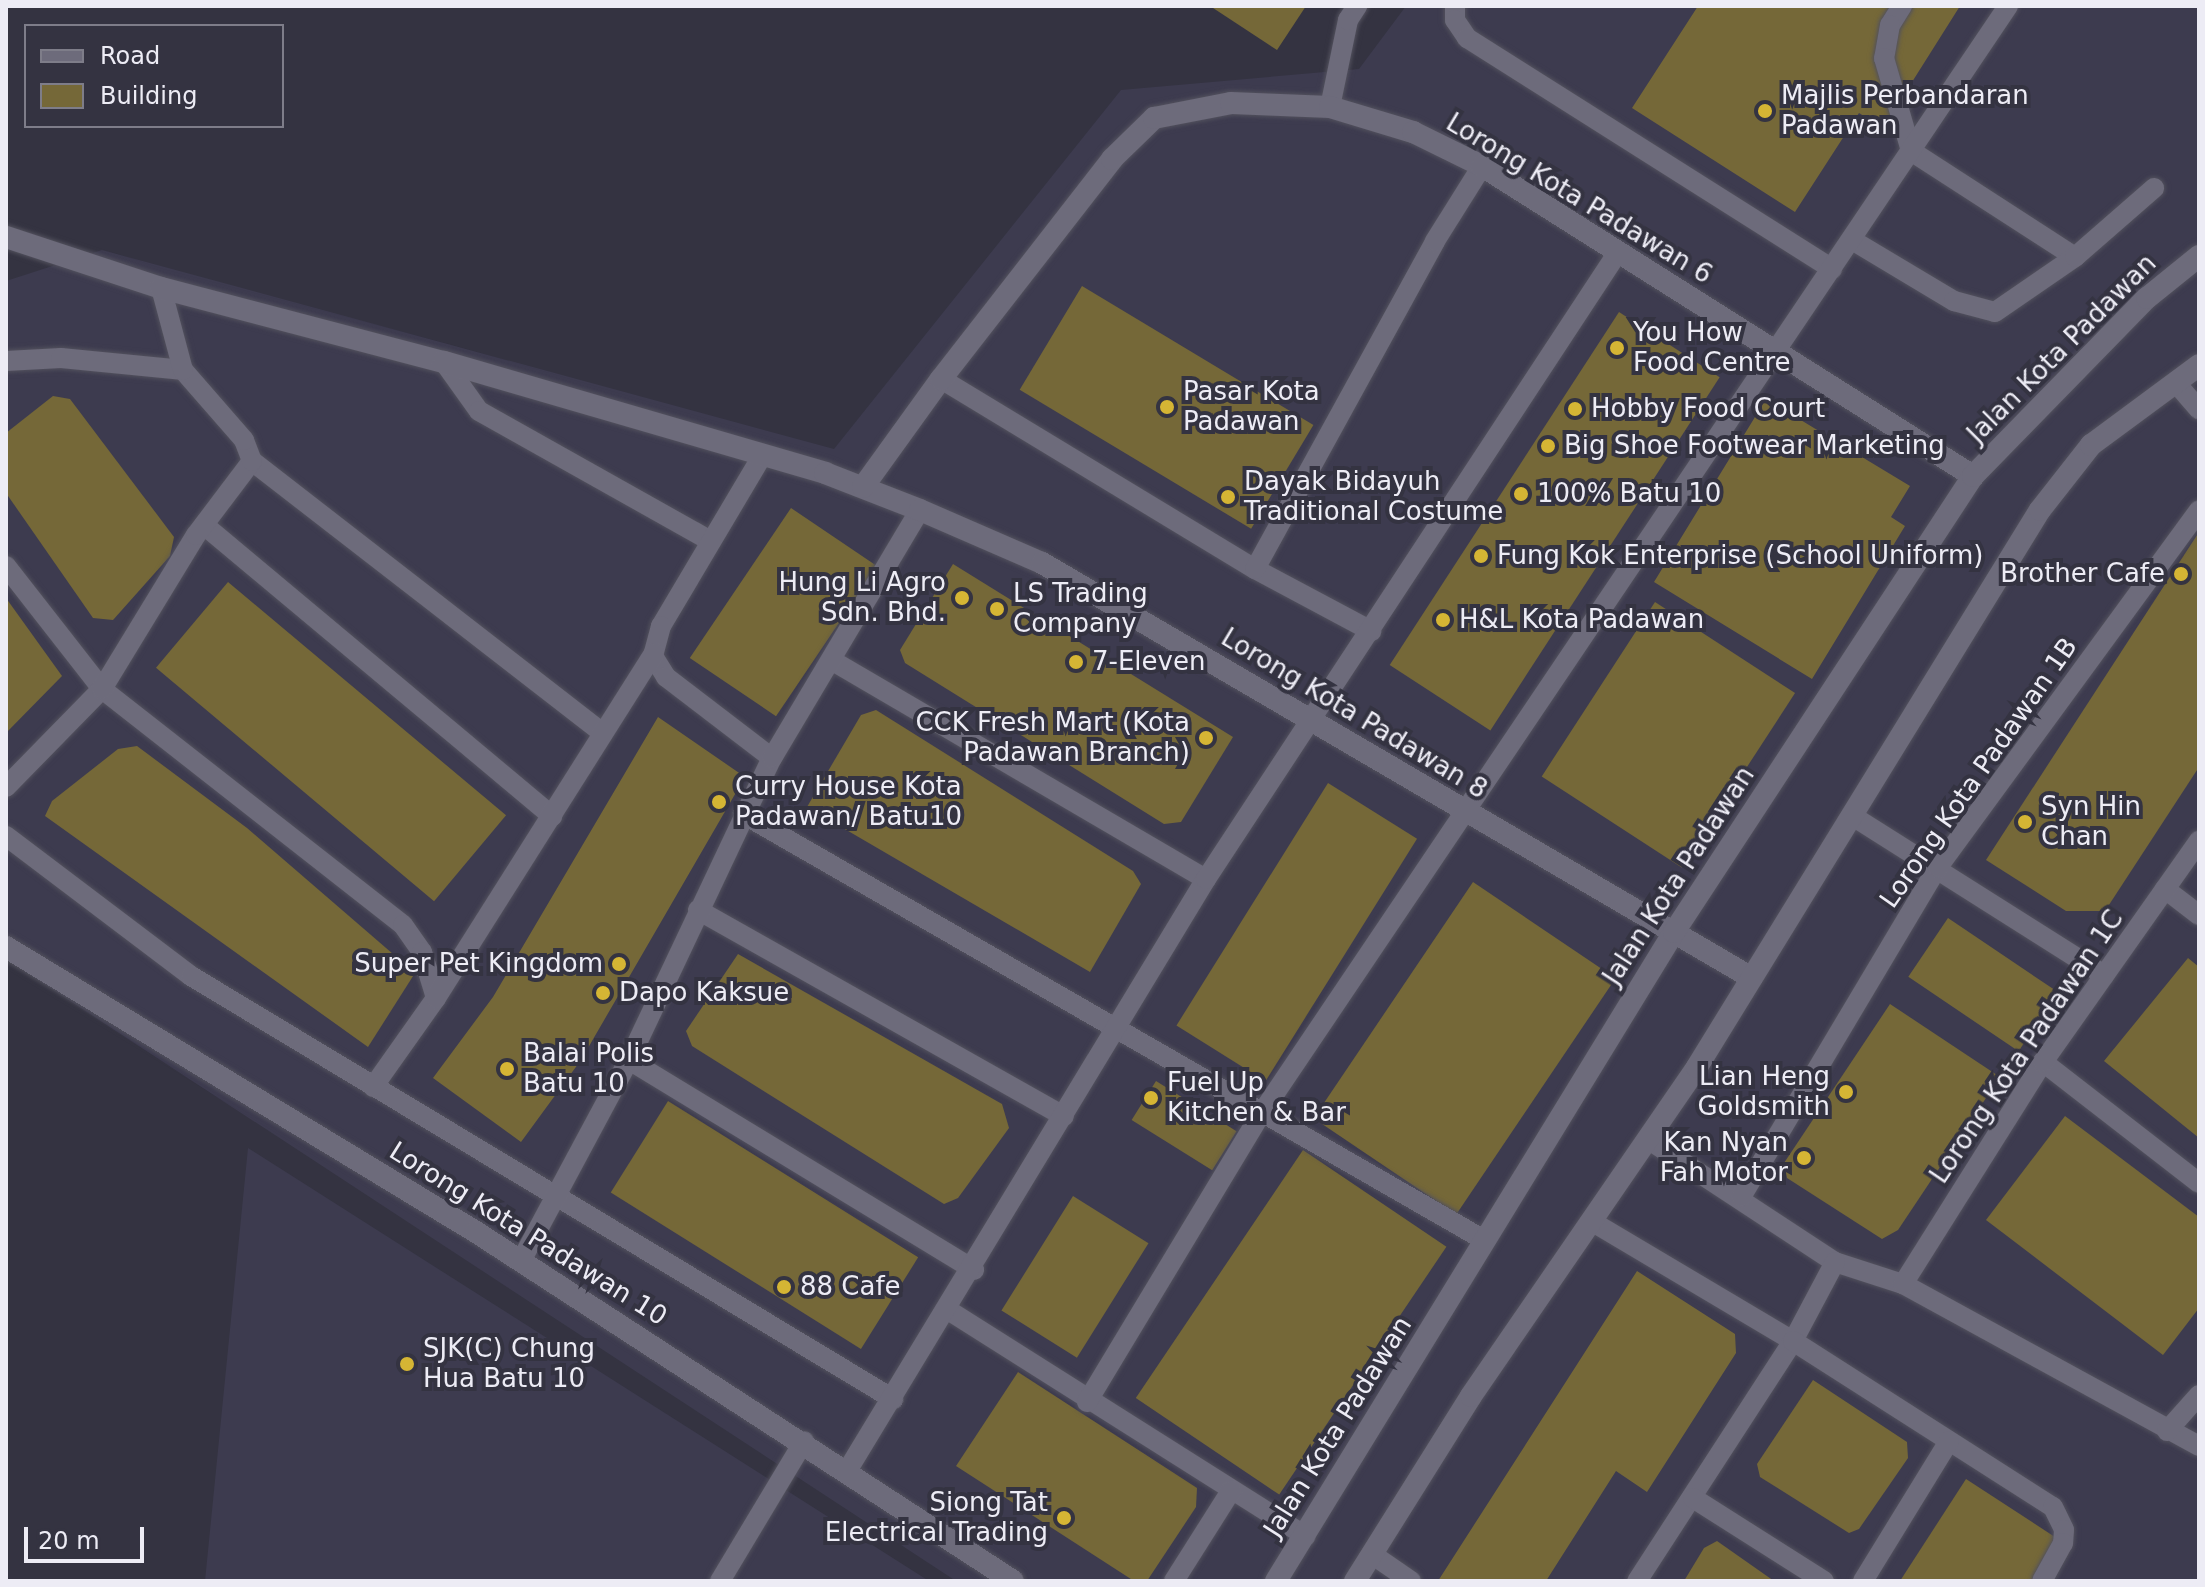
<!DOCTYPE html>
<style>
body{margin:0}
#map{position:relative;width:2205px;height:1587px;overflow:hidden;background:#343341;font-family:"DejaVu Sans",sans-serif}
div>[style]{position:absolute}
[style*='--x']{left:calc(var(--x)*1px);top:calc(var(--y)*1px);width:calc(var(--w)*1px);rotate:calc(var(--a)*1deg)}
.built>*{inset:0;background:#3d3b4f}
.building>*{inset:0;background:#756838;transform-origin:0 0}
.roads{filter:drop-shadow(0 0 2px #52515d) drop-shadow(0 0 2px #52515d)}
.service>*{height:20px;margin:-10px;padding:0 10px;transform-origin:10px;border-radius:10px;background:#6d6b7b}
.minor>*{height:22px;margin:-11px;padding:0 11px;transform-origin:11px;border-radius:11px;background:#6d6b7b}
.secondary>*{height:22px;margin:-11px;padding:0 11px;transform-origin:11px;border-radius:11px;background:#6d6b7b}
.dots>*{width:22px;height:22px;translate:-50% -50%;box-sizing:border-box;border:4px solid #343341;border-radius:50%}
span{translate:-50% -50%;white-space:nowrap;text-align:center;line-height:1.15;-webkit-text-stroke:8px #343341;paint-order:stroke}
.poi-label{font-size:26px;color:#edecf5}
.left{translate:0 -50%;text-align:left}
.right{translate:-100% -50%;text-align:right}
.street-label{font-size:26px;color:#edecf5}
.frame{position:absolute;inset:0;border:8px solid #edecf5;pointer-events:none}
.legend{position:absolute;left:24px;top:24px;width:260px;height:104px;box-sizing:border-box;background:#343341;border:2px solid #7e7d89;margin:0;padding:10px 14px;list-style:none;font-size:24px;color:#edecf5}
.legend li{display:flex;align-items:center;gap:16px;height:40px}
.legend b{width:40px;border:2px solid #7e7d89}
.scale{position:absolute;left:24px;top:1527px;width:120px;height:36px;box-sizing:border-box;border:4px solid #edecf5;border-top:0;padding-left:10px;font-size:24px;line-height:28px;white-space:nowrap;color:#edecf5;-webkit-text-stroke:6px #343341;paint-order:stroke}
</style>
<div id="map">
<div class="built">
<i style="clip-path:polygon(1406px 6px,2199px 6px,2199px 1581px,956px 1581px,6px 959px,6px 281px,102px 250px,834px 449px,1121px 90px,1359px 69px)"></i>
<i style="clip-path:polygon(248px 1148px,929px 1581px,205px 1581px)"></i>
</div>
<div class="building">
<i style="clip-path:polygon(1210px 6px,1306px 6px,1277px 50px)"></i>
<i style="clip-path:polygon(1698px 6px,1960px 6px,1883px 128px,1859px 113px,1795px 212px,1632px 108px)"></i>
<i style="left:1082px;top:286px;width:270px;height:121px;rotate:31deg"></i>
<i style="left:1619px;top:312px;width:120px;height:421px;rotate:33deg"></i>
<i style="clip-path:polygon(53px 396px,70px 399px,174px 537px,170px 556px,113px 620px,93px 618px,6px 493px,6px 433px)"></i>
<i style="clip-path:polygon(1766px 399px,1910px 486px,1891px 517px,1905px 526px,1812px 679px,1654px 582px)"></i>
<i style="left:791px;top:508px;width:104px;height:181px;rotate:34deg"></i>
<i style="clip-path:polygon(2199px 532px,2199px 767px,2105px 911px,2066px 911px,1986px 860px)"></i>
<i style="clip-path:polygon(953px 564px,1233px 737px,1181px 822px,1164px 824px,905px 663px,900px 650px)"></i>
<i style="left:228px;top:582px;width:363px;height:112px;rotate:40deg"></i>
<i style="clip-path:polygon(6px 598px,62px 676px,6px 733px)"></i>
<i style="left:1655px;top:602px;width:167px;height:208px;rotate:33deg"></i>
<i style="clip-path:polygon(876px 710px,1133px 871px,1141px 884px,1090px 972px,807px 807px,861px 715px)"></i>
<i style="clip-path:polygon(658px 717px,745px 777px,581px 1060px,521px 1142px,433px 1078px,493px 997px)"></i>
<i style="clip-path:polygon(137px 746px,247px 828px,415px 973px,368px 1047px,45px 816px,52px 801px,118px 749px)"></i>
<i style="left:1328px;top:783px;width:105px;height:286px;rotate:32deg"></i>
<i style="left:1473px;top:882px;width:172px;height:285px;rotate:34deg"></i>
<i style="left:1948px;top:918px;width:133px;height:71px;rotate:34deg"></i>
<i style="clip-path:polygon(738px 954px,1002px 1104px,1009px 1128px,958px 1198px,944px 1204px,692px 1046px,686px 1031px)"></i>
<i style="clip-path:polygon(2188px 958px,2199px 967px,2199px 1138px,2104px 1061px)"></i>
<i style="clip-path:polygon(1890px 1004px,2000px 1077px,1898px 1230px,1882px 1239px,1787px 1178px,1784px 1163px)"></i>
<i style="left:1156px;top:1081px;width:95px;height:46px;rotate:32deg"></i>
<i style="left:668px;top:1101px;width:295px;height:108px;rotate:32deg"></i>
<i style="clip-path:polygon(2065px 1116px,2199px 1217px,2199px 1308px,2163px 1355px,1986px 1220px)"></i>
<i style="left:1303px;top:1150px;width:173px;height:299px;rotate:34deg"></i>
<i style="left:1073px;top:1196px;width:89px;height:135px;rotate:32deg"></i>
<i style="clip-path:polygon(1637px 1271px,1735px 1334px,1736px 1353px,1647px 1492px,1616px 1471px,1546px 1581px,1438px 1581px)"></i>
<i style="clip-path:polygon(1018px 1372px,1197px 1488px,1196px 1507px,1147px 1581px,1134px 1581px,956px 1466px)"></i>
<i style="clip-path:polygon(1813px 1380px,1907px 1442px,1908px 1458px,1859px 1529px,1849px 1533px,1760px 1477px,1757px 1464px)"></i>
<i style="clip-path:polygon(1966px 1479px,2058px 1539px,2031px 1581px,1900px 1581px)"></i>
<i style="clip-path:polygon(1717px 1541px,1774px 1581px,1684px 1581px,1704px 1548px)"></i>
</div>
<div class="roads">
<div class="service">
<i style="--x:1455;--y:6;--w:14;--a:90"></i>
<i style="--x:1455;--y:20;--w:22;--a:56"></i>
<i style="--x:1467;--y:38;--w:432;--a:32.3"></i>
<i style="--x:1902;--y:6;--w:22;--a:122"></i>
<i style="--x:1890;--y:25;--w:34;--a:100"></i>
<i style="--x:1884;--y:58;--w:97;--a:73.8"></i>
<i style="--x:1911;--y:151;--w:195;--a:32.9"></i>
<i style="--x:1330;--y:107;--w:89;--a:-78.3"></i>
<i style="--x:1348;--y:20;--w:17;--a:-57"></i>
<i style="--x:1852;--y:240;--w:119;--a:30.9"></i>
<i style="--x:1954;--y:301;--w:42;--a:15"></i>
<i style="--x:1995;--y:312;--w:97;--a:-34.5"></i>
<i style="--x:2075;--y:257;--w:105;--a:-41.1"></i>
<i style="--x:6;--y:361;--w:55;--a:-3.1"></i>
<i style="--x:61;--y:358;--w:123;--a:5.6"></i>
<i style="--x:444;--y:362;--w:60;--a:54.5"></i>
<i style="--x:479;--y:411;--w:266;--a:29.3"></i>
<i style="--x:941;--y:379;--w:367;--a:31.2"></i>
<i style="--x:1255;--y:569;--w:132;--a:28.1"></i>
<i style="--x:2176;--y:383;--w:35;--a:49"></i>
<i style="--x:762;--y:456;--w:198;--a:120.7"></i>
<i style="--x:661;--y:626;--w:31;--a:105"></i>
<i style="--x:653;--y:656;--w:25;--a:58"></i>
<i style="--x:666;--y:677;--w:133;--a:37.4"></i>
<i style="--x:252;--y:461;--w:444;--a:37.8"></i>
<i style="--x:204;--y:525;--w:454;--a:39.9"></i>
<i style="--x:6;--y:566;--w:156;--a:52"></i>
<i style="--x:102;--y:689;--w:382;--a:38.1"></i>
<i style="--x:403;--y:925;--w:33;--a:55"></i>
<i style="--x:422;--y:952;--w:48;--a:73.1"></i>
<i style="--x:436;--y:998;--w:109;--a:125.3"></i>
<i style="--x:1255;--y:569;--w:374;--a:-61.2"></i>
<i style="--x:1435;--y:241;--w:89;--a:-57.9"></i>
<i style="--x:831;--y:660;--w:434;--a:30.3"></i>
<i style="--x:6;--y:787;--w:137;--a:-45.6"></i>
<i style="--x:102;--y:689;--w:180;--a:-58.6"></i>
<i style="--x:196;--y:535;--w:93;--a:-52.9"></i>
<i style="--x:252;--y:461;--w:22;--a:-111"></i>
<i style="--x:244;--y:440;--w:93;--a:-131.1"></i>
<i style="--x:183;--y:370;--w:85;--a:-105"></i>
<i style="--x:743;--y:814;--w:855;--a:29.89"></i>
<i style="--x:1854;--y:817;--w:296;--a:32.3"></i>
<i style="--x:6;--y:836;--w:232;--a:37.1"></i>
<i style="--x:191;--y:976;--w:820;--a:31.07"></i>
<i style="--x:2165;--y:889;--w:43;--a:37.4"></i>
<i style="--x:698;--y:910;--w:420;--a:29.4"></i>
<i style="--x:436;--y:998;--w:408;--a:-57.7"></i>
<i style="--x:629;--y:1060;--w:404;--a:31.3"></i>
<i style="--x:2043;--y:1062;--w:197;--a:37.8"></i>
<i style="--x:1649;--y:1140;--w:222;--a:33.3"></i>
<i style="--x:1835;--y:1262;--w:71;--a:17.9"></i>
<i style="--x:1903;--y:1284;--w:337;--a:28.7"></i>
<i style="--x:1741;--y:1197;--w:384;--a:-59.2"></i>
<i style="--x:1938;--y:867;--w:442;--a:-53.8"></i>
<i style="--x:1591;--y:1221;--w:235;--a:30.7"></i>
<i style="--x:1793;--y:1341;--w:286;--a:123"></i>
<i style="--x:521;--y:1261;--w:228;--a:-61.8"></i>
<i style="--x:629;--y:1060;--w:334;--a:-64.7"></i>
<i style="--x:772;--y:758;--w:289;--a:-59.2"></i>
<i style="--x:1835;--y:1262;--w:89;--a:118"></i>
<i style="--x:1793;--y:1341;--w:308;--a:32.6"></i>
<i style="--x:2053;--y:1507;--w:25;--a:64"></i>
<i style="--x:2064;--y:1530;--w:13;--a:94"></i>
<i style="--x:2063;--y:1543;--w:43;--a:118.9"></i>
<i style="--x:1903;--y:1284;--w:262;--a:-57.8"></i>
<i style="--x:2043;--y:1062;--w:271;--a:-54.8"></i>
<i style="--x:948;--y:1310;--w:423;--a:32.3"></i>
<i style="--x:1087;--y:1402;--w:336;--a:-58.9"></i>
<i style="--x:1261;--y:1114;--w:1336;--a:-56.01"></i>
<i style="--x:2167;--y:1431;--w:48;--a:-48.4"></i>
<i style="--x:847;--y:1471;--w:692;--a:-58.77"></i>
<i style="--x:1206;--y:879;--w:750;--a:-56.69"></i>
<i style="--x:1693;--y:1498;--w:155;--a:32.4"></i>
<i style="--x:1373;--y:1555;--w:46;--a:34.4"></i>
<i style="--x:720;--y:1581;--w:163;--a:-59"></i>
<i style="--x:1174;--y:1581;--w:107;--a:-57.7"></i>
<i style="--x:1863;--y:1581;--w:164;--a:-58.4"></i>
</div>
<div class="minor">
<i style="--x:6;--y:237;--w:163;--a:18.2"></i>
<i style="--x:161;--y:288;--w:293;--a:14.7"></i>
<i style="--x:444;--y:362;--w:397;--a:16.2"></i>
<i style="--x:825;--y:473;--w:102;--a:21.3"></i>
<i style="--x:920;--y:510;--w:133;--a:23.5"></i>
<i style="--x:1042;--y:563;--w:822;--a:30.31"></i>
<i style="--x:863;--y:487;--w:133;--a:-54.2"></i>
<i style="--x:941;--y:379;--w:279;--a:-52.1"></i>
<i style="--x:1112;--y:159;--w:59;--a:-44.3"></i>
<i style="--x:1154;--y:118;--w:78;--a:-11"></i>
<i style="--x:1231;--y:103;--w:99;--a:2.3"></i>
<i style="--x:1330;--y:107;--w:87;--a:16.8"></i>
<i style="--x:1413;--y:132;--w:77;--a:26.2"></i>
<i style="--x:1482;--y:166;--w:581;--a:32.27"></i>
<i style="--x:6;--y:947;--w:550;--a:31.23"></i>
<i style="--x:476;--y:1232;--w:640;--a:33.02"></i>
</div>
<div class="secondary">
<i style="--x:1276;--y:1581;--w:761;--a:-58.48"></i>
<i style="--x:1674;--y:932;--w:545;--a:-56.75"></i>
<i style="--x:1973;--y:476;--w:249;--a:-45.7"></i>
<i style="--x:2147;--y:298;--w:67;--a:-38.9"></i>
<i style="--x:1355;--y:1581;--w:218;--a:-57.9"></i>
<i style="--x:1471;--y:1396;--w:399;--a:-55.5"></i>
<i style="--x:1697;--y:1067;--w:654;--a:-58.38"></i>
<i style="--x:2040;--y:510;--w:83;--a:-51.9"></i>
<i style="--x:2091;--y:445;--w:134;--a:-36.5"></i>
</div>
</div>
<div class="dots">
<i style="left:1765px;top:111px;background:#d5b534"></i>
<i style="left:1617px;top:348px;background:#d5b534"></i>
<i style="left:1167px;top:407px;background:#d5b534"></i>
<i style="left:1575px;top:409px;background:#d5b534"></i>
<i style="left:1548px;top:446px;background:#d5b534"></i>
<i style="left:1521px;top:494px;background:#d5b534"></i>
<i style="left:1228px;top:497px;background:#d5b534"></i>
<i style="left:1481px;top:556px;background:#d5b534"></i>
<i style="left:2181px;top:574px;background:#d5b534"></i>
<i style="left:962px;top:598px;background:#d5b534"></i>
<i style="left:997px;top:609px;background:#d5b534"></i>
<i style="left:1443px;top:620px;background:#d5b534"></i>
<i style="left:1076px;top:662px;background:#d5b534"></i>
<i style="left:1206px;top:738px;background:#d5b534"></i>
<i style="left:719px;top:802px;background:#d5b534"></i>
<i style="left:2025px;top:822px;background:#d5b534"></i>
<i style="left:619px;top:964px;background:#d5b534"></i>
<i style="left:603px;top:993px;background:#d5b534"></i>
<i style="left:507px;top:1069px;background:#d5b534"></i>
<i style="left:1846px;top:1092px;background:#d5b534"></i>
<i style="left:1151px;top:1098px;background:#d5b534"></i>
<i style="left:1804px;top:1158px;background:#d5b534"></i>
<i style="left:784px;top:1287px;background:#d5b534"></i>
<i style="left:407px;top:1364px;background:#d5b534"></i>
<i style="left:1064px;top:1518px;background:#d5b534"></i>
</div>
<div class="poi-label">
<span class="left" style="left:1781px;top:111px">Majlis Perbandaran<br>Padawan</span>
<span class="left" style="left:1633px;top:348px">You How<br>Food Centre</span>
<span class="left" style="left:1183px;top:407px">Pasar Kota<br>Padawan</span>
<span class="left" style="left:1591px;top:409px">Hobby Food Court</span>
<span class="left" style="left:1564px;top:446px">Big Shoe Footwear Marketing</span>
<span class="left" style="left:1244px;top:497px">Dayak Bidayuh<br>Traditional Costume</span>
<span class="left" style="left:1537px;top:494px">100% Batu 10</span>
<span class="left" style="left:1497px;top:556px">Fung Kok Enterprise (School Uniform)</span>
<span class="right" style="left:2165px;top:574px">Brother Cafe</span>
<span class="right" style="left:946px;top:598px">Hung Li Agro<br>Sdn. Bhd.</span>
<span class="left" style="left:1013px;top:609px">LS Trading<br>Company</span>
<span class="left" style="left:1459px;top:620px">H&amp;L Kota Padawan</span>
<span class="left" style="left:1092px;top:662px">7-Eleven</span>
<span class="right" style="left:1190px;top:738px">CCK Fresh Mart (Kota<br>Padawan Branch)</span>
<span class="left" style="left:735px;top:802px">Curry House Kota<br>Padawan/ Batu10</span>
<span class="left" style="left:2041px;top:822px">Syn Hin<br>Chan</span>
<span class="right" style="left:603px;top:964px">Super Pet Kingdom</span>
<span class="left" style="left:619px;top:993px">Dapo Kaksue</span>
<span class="left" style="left:523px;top:1069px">Balai Polis<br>Batu 10</span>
<span class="right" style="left:1830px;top:1092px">Lian Heng<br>Goldsmith</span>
<span class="left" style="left:1167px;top:1098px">Fuel Up<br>Kitchen &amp; Bar</span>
<span class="right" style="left:1788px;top:1158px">Kan Nyan<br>Fah Motor</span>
<span class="left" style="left:800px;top:1287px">88 Cafe</span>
<span class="left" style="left:423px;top:1364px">SJK(C) Chung<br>Hua Batu 10</span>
<span class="right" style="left:1048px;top:1518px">Siong Tat<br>Electrical Trading</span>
</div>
<div class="street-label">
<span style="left:1579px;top:199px;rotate:31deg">Lorong Kota Padawan 6</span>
<span style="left:2062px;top:349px;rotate:-45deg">Jalan Kota Padawan</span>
<span style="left:1354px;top:714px;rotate:31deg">Lorong Kota Padawan 8</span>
<span style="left:1979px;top:773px;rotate:-55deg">Lorong Kota Padawan 1B</span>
<span style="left:1679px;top:876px;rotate:-57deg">Jalan Kota Padawan</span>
<span style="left:2027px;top:1047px;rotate:-56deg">Lorong Kota Padawan 1C</span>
<span style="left:528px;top:1234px;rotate:32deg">Lorong Kota Padawan 10</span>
<span style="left:1338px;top:1427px;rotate:-58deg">Jalan Kota Padawan</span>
</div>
<div class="frame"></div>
<ul class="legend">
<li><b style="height:10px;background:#6d6b7b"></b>Road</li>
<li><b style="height:22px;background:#756838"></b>Building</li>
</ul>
<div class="scale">20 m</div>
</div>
